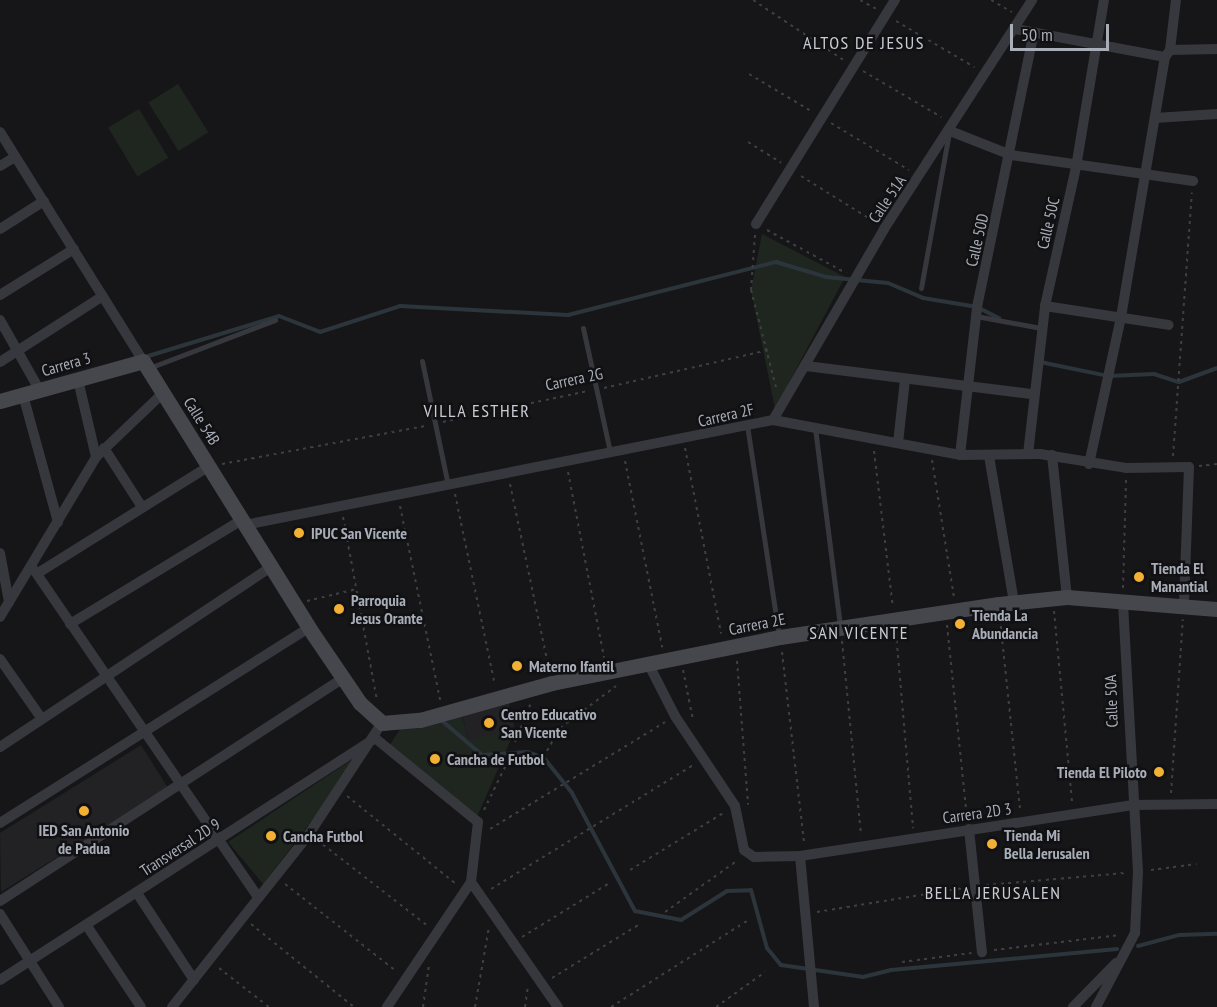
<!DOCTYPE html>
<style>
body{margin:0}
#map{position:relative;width:1217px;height:1007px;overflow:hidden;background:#161618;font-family:"PT Sans Narrow",sans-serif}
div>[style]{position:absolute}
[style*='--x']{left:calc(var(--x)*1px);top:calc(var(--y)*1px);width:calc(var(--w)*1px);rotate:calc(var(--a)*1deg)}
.built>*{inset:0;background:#222225;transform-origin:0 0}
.green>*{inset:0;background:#1e261f;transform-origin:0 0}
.stream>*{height:4px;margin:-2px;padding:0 2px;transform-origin:2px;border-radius:2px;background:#2c353c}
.path>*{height:2px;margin-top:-1px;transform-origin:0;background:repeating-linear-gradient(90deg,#3d3f44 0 3px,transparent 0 7.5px)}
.lane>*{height:5px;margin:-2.5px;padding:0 2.5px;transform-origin:2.5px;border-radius:2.5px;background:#37383d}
.street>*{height:10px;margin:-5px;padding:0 5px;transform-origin:5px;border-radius:5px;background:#37383d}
.secondary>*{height:15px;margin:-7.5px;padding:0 7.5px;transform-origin:7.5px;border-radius:7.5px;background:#45474d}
.dots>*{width:16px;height:16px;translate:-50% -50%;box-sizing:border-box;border:3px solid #111113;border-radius:50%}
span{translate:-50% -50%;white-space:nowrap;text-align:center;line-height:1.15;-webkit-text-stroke:5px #111113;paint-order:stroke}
.street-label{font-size:16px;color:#a8adb8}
.poi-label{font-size:16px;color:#a8adb8;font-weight:700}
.left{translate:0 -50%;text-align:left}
.right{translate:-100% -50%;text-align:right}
.neighbourhood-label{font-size:18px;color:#c9ccd4;letter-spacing:1.5px}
.scale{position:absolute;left:1010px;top:24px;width:99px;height:27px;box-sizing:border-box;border:3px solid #a8adb8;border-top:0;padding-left:8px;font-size:18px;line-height:21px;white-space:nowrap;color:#a8adb8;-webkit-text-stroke:4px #111113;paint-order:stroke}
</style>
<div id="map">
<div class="built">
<i style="left:509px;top:704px;width:27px;height:48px;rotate:77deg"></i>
<i style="clip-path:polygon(141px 745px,168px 788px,1px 892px,0 833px)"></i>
</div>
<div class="green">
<i style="left:178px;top:84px;width:57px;height:35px;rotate:58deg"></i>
<i style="left:139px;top:109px;width:57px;height:36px;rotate:59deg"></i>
<i style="clip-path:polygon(762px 234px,845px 277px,775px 409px,751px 290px)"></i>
<i style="clip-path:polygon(462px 715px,468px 740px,515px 730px,477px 817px,389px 746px,401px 728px)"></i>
<i style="clip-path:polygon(356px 757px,337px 788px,263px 884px,228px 842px)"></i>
</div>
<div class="stream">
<i style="--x:145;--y:357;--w:140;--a:-17"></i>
<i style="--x:279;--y:316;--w:44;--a:21.3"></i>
<i style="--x:320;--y:332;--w:84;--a:-18"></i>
<i style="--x:400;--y:306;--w:168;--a:3.1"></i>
<i style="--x:568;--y:315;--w:215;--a:-14.3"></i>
<i style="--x:776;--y:262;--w:52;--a:16.7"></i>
<i style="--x:826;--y:277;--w:62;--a:5.5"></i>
<i style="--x:888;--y:283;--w:38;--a:23"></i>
<i style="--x:923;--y:298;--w:55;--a:9.5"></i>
<i style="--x:977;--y:307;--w:25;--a:27"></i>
<i style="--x:1040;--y:362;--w:69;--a:11.6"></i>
<i style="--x:1108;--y:376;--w:46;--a:-2.5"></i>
<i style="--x:1154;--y:374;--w:26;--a:18"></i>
<i style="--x:1179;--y:382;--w:40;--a:-20.2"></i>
<i style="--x:440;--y:719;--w:55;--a:40.6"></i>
<i style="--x:482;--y:755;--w:46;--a:-3.7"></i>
<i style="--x:528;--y:752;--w:17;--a:21"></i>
<i style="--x:544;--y:758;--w:45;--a:51.3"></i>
<i style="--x:572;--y:793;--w:134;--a:61.9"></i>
<i style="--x:635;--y:911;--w:47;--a:11.1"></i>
<i style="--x:681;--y:920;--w:54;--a:-32.2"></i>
<i style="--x:727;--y:891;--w:24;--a:-2"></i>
<i style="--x:751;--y:890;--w:60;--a:74.6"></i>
<i style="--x:767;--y:948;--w:22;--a:51"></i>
<i style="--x:781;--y:965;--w:83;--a:8.3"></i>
<i style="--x:863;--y:977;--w:29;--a:-14"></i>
<i style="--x:891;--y:970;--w:227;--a:-5.3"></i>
<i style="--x:1138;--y:946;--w:42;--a:-15"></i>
<i style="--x:1179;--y:935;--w:38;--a:-2"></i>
</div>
<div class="path">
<i style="--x:753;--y:0;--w:110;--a:33.5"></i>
<i style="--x:860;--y:0;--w:18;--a:29"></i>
<i style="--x:991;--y:0;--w:24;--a:30"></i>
<i style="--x:896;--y:21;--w:91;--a:30.5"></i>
<i style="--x:863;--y:71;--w:91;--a:30.5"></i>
<i style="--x:749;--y:74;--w:72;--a:30.8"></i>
<i style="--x:831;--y:123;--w:91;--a:31.1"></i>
<i style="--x:748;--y:142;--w:39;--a:32"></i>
<i style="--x:801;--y:176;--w:87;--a:31.9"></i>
<i style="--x:767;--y:230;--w:90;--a:28.6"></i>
<i style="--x:755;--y:235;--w:55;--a:94.2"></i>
<i style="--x:751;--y:290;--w:104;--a:75.6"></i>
<i style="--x:604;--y:388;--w:168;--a:-13"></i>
<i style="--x:443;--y:422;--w:147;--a:-12.1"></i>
<i style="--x:685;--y:448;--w:189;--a:79"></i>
<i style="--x:874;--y:451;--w:157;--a:83.1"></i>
<i style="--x:1173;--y:456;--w:264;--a:-85.9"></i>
<i style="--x:932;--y:460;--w:139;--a:80.9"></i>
<i style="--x:625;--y:461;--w:190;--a:78.7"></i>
<i style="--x:222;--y:464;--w:208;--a:-10.6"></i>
<i style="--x:1199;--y:466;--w:18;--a:-6"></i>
<i style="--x:568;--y:472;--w:189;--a:79"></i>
<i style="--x:510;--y:484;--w:189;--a:78.1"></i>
<i style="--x:455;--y:494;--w:195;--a:78.2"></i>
<i style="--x:400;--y:506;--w:198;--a:78.3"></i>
<i style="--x:343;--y:517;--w:186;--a:79.5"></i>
<i style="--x:1123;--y:588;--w:108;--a:-88.4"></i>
<i style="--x:307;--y:601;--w:51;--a:-13.5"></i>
<i style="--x:1054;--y:611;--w:193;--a:84.6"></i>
<i style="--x:1000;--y:619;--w:192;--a:84"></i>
<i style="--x:947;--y:625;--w:193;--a:84.1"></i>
<i style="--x:896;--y:633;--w:196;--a:85"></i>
<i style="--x:842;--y:641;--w:195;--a:84.4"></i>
<i style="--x:782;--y:652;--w:192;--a:83.4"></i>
<i style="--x:737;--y:661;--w:144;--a:85.6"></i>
<i style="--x:683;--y:670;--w:51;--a:78.7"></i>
<i style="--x:515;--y:742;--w:42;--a:-67.7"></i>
<i style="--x:547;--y:751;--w:26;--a:-61"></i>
<i style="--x:560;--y:728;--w:70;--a:-36.9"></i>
<i style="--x:1171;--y:793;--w:174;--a:-86.1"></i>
<i style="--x:347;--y:796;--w:139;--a:38.9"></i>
<i style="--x:484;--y:810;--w:48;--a:-64"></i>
<i style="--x:490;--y:829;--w:205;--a:-31.4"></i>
<i style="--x:317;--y:840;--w:142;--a:37.8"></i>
<i style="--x:630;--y:870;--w:111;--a:-31.4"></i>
<i style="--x:1151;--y:870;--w:46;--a:-7.4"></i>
<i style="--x:285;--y:884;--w:141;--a:38.1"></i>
<i style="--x:986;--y:885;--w:142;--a:-4.9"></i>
<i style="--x:491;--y:889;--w:237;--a:-31.5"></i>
<i style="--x:665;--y:912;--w:90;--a:-35.5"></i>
<i style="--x:817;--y:912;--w:148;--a:-9.3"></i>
<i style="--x:251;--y:924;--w:132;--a:38.9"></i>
<i style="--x:522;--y:937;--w:105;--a:-31.7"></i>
<i style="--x:994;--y:950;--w:127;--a:-6.8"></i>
<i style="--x:902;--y:962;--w:70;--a:-7.4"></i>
<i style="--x:219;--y:968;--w:63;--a:38"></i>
<i style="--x:552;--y:978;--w:101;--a:-31.6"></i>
<i style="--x:423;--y:1007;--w:42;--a:-81.9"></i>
<i style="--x:475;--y:1007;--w:81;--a:-80.1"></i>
<i style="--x:525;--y:1007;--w:21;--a:-82"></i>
<i style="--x:611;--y:1007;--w:161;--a:-32.3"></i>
<i style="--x:716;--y:1007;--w:60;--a:-35.5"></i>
</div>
<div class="lane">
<i style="--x:921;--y:288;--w:158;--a:-79.8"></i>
<i style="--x:976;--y:316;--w:66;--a:10.5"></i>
<i style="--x:583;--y:328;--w:127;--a:77.7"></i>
<i style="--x:422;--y:361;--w:127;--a:78.2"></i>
<i style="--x:149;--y:368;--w:135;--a:-20.9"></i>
<i style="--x:747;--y:425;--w:213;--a:81.4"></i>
<i style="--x:815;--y:428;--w:201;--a:82.8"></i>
</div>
<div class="street">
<i style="--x:1015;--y:29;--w:153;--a:10.6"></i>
<i style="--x:1165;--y:57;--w:9;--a:-54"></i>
<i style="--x:1170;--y:50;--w:47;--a:-1.2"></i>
<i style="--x:1170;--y:50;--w:50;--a:-83.2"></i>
<i style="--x:1155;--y:118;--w:62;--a:-3.7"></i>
<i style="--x:950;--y:131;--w:66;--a:21.5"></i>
<i style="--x:1011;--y:155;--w:184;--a:8.1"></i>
<i style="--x:0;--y:132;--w:270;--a:58"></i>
<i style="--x:0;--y:166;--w:17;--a:-31"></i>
<i style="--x:756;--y:224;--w:264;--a:-58.2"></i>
<i style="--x:0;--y:229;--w:52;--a:-32.5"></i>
<i style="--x:0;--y:295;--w:87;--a:-31.9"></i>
<i style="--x:1045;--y:306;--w:125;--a:8.7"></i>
<i style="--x:0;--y:320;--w:81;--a:60.6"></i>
<i style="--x:0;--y:362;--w:122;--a:-32.7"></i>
<i style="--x:806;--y:366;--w:227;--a:7.1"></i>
<i style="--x:78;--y:380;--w:79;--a:76.8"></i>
<i style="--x:23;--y:395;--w:132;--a:74.6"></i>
<i style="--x:773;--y:420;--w:221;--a:-59.8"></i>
<i style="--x:884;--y:229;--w:273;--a:-57.1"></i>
<i style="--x:898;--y:443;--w:63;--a:-83.7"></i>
<i style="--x:104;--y:448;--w:70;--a:57.2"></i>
<i style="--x:1028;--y:454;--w:149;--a:-83.4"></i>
<i style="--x:1045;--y:306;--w:142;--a:-77.4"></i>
<i style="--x:1076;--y:167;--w:169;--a:-80.5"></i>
<i style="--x:960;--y:455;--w:149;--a:-83.4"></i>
<i style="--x:977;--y:307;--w:281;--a:-78.3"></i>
<i style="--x:1052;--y:455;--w:143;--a:84"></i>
<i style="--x:989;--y:456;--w:148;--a:80.3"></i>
<i style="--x:1089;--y:464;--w:150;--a:-77.7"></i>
<i style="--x:1121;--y:317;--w:264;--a:-80.4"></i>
<i style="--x:245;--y:525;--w:538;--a:-11.25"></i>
<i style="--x:773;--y:420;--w:190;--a:10.6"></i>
<i style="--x:960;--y:455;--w:80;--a:-0.7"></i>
<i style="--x:1040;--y:454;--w:87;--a:9.2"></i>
<i style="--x:1126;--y:468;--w:63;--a:-0.9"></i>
<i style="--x:1189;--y:467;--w:139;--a:92.1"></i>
<i style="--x:0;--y:553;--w:50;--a:79.6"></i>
<i style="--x:32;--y:567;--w:401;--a:55.6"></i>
<i style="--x:38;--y:573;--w:202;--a:-32"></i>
<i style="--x:0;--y:617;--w:187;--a:-59"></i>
<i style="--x:96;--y:457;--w:93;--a:-43.7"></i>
<i style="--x:70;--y:624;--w:201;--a:-31.2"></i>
<i style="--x:0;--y:659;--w:73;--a:55"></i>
<i style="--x:649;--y:665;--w:57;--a:63"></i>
<i style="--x:675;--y:716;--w:108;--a:56.3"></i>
<i style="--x:735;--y:806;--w:45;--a:78.4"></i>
<i style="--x:744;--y:850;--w:12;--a:35"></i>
<i style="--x:754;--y:857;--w:46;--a:-1.2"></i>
<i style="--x:800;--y:856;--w:337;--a:-8.7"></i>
<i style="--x:1133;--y:805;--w:84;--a:-0.7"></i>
<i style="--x:0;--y:747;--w:325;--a:-33.6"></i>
<i style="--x:0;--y:823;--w:365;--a:-32.3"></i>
<i style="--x:969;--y:829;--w:124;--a:84"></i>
<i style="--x:800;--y:856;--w:152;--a:84.7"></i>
<i style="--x:471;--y:882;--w:152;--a:55.2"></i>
<i style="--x:137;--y:893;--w:104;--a:56.8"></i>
<i style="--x:0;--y:901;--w:409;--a:-33"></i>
<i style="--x:0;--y:914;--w:110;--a:57.6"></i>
<i style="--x:87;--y:926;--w:97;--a:56.3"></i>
<i style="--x:0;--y:980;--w:446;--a:-32.8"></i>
<i style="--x:375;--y:738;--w:133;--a:39.2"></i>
<i style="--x:478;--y:822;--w:60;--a:96.7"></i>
<i style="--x:471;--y:882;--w:151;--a:123.9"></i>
<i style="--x:172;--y:1007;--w:221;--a:-51.6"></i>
<i style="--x:309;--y:834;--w:133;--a:-56.7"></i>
<i style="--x:1073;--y:1007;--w:62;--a:-45.7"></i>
<i style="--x:1096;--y:1007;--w:84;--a:-62.2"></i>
<i style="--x:1135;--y:933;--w:61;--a:-87.2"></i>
<i style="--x:1138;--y:872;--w:272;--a:-93.2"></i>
</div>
<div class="secondary">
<i style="--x:0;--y:401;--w:148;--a:-15.6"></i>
<i style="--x:143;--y:361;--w:314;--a:58.1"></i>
<i style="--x:309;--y:628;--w:91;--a:55.8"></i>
<i style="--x:360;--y:703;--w:30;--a:42"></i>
<i style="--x:382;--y:723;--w:38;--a:-5"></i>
<i style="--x:420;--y:720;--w:137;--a:-15.7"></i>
<i style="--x:552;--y:683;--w:233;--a:-11.4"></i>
<i style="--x:780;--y:637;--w:221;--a:-8.6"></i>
<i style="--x:999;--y:604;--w:68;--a:-5.9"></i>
<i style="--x:1067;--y:597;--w:150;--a:4.6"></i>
</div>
<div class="dots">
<i style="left:299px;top:533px;background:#f2b134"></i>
<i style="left:1139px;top:577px;background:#f2b134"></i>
<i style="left:339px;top:609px;background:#f2b134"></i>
<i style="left:960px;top:624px;background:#f2b134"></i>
<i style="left:517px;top:666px;background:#f2b134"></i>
<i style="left:489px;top:723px;background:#f2b134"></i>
<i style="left:435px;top:759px;background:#f2b134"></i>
<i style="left:1159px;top:772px;background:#f2b134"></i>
<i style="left:84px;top:811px;background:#f2b134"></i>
<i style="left:271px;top:836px;background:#f2b134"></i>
<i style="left:992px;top:844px;background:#f2b134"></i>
</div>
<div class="street-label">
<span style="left:887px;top:199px;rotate:-56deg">Calle 51A</span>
<span style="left:1048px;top:223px;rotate:-77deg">Calle 50C</span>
<span style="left:977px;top:240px;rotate:-77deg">Calle 50D</span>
<span style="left:66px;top:364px;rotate:-16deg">Carrera 3</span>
<span style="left:574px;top:379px;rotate:-12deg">Carrera 2G</span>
<span style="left:726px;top:415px;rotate:-13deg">Carrera 2F</span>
<span style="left:202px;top:421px;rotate:58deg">Calle 54B</span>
<span style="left:757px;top:624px;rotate:-11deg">Carrera 2E</span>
<span style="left:1111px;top:701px;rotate:-92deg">Calle 50A</span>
<span style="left:977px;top:813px;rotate:-8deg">Carrera 2D 3</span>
<span style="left:180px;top:847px;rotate:-33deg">Transversal 2D 9</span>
</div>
<div class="poi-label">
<span class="left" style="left:311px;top:533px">IPUC San Vicente</span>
<span class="left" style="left:1151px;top:577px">Tienda El<br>Manantial</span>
<span class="left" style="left:351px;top:609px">Parroquia<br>Jesus Orante</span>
<span class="left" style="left:972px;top:624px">Tienda La<br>Abundancia</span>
<span class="left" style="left:529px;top:666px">Materno Ifantil</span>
<span class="left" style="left:501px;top:723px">Centro Educativo<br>San Vicente</span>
<span class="left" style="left:447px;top:759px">Cancha de Futbol</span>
<span class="right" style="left:1147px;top:772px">Tienda El Piloto</span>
<span style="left:84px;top:839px">IED San Antonio<br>de Padua</span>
<span class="left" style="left:1004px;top:844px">Tienda Mi<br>Bella Jerusalen</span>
<span class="left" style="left:283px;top:836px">Cancha Futbol</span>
</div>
<div class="neighbourhood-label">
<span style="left:864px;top:43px">ALTOS DE JESUS</span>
<span style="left:477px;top:411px">VILLA ESTHER</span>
<span style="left:859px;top:633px">SAN VICENTE</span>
<span style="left:993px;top:893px">BELLA JERUSALEN</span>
</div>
<div class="scale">50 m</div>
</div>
